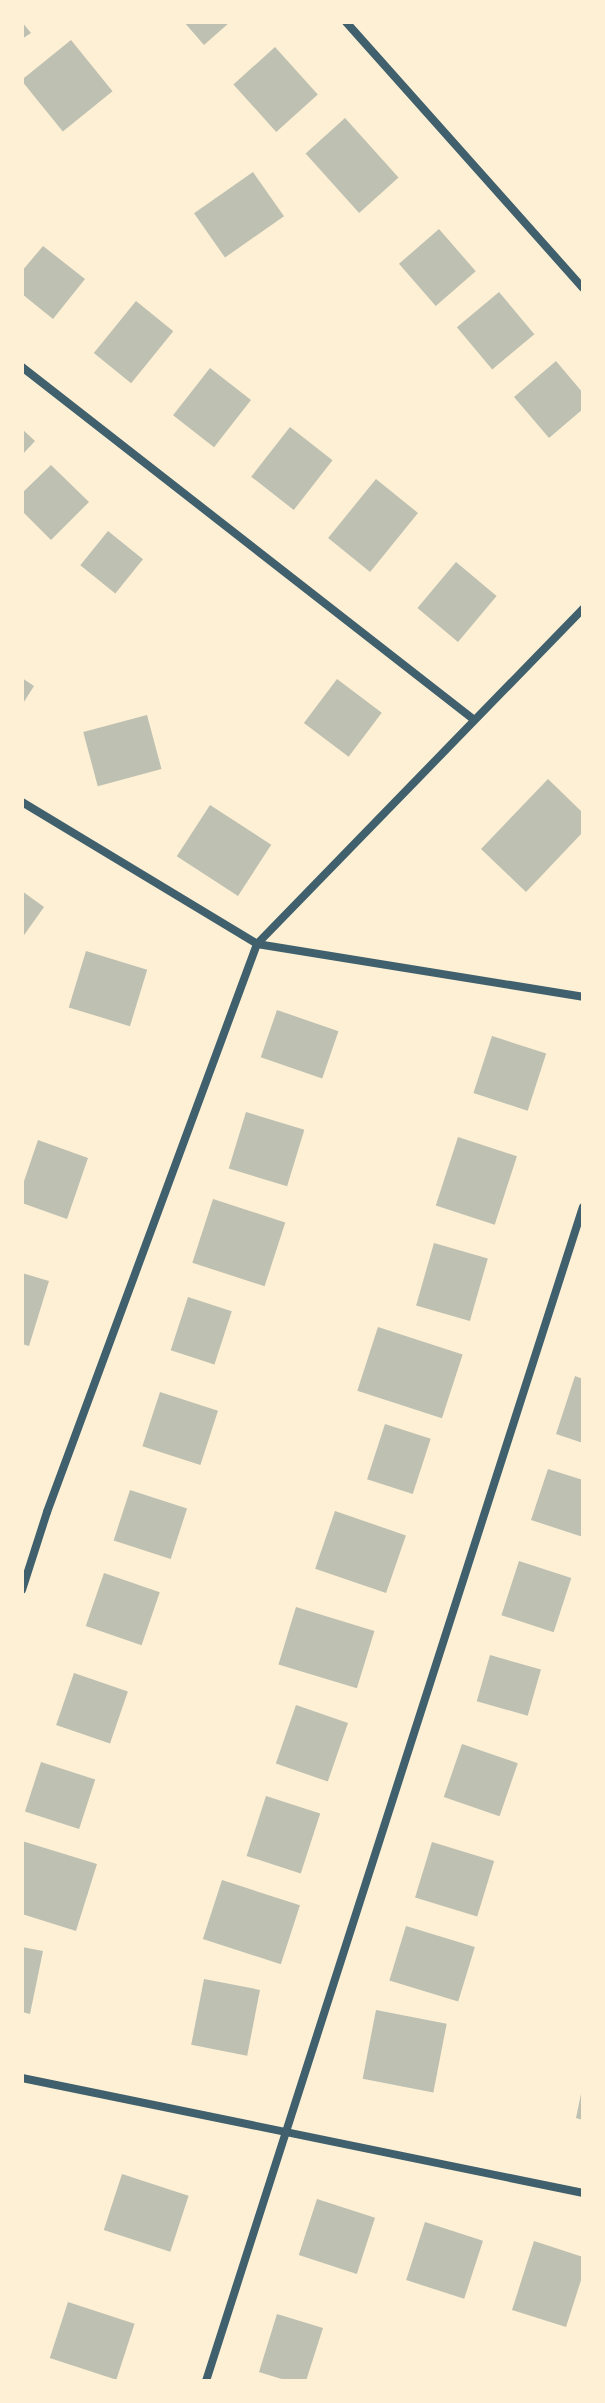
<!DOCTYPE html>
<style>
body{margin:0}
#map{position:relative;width:605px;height:2403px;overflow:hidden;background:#fdf0d5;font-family:Raleway,sans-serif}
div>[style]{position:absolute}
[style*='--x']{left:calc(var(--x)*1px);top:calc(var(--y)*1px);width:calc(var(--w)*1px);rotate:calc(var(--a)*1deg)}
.building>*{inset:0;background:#bec0b2;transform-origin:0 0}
.minor>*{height:8px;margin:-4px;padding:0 4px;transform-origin:4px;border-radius:4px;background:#3f606c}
span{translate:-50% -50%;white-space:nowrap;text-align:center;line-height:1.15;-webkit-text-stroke:6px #fdf0d5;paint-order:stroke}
.frame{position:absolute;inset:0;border:24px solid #fdf0d5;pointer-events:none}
</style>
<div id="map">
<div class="building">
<i style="clip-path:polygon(22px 22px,31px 33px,22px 39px)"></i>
<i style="clip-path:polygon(184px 22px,230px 22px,204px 45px)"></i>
<i style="left:71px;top:40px;width:66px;height:64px;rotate:51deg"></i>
<i style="left:275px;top:47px;width:64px;height:56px;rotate:48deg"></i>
<i style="left:345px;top:118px;width:80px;height:53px;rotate:48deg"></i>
<i style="left:253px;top:172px;width:54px;height:72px;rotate:55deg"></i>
<i style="left:439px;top:229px;width:56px;height:53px;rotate:49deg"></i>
<i style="clip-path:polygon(43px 246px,85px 279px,53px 319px,22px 294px,22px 271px)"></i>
<i style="left:499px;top:292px;width:55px;height:55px;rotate:50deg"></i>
<i style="left:136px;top:301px;width:48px;height:67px;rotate:39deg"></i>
<i style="clip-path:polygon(556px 361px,583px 393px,583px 409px,549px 438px,514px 397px)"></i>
<i style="left:210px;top:368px;width:52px;height:60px;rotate:38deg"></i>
<i style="left:290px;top:427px;width:54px;height:63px;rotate:38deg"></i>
<i style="clip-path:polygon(22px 429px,35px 441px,22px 455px)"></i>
<i style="clip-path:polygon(51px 465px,89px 502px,51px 540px,22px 511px,22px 493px)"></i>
<i style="left:376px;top:479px;width:54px;height:76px;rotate:39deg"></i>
<i style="left:108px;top:531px;width:45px;height:44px;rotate:39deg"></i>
<i style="left:456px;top:562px;width:53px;height:60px;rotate:40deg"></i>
<i style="clip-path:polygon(22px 678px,34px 686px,22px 705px)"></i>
<i style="left:337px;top:679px;width:56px;height:55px;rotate:37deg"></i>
<i style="left:147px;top:715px;width:56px;height:66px;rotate:75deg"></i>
<i style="clip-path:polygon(548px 779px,583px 813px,583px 832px,526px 892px,481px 849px)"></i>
<i style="left:210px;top:805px;width:73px;height:61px;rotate:33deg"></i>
<i style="clip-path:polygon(22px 891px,44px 907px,22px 938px)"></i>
<i style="left:86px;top:951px;width:64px;height:59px;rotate:17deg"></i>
<i style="left:277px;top:1010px;width:65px;height:50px;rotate:19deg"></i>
<i style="left:492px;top:1036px;width:57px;height:60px;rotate:18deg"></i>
<i style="left:246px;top:1112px;width:61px;height:59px;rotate:17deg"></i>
<i style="left:458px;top:1137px;width:62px;height:72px;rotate:18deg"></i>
<i style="clip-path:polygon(38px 1140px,88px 1158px,67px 1219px,22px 1203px,22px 1187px)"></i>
<i style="left:213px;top:1199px;width:76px;height:67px;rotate:18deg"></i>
<i style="left:434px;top:1243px;width:56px;height:65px;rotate:16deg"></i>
<i style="clip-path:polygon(22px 1273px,49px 1281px,29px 1346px,22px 1344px)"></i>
<i style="left:188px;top:1297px;width:46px;height:56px;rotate:18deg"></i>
<i style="left:378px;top:1327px;width:89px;height:67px;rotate:18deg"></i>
<i style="clip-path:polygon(575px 1376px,583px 1379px,583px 1443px,556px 1434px)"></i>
<i style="left:160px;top:1392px;width:61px;height:57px;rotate:18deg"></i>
<i style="left:385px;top:1424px;width:48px;height:58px;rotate:18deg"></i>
<i style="clip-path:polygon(548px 1469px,583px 1480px,583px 1537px,531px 1520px)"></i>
<i style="left:130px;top:1490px;width:60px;height:53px;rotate:18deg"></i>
<i style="left:335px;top:1511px;width:75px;height:61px;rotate:19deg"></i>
<i style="left:519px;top:1561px;width:55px;height:57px;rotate:18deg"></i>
<i style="left:104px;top:1573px;width:59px;height:56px;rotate:19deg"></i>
<i style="left:296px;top:1607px;width:82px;height:60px;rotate:17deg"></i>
<i style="left:490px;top:1655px;width:53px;height:48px;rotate:16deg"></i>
<i style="left:74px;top:1673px;width:57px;height:55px;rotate:19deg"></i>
<i style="left:296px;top:1705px;width:55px;height:62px;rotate:19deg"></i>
<i style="left:462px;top:1744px;width:59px;height:56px;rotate:19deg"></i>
<i style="left:41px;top:1762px;width:57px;height:52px;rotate:18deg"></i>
<i style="left:266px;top:1796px;width:57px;height:63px;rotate:18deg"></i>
<i style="clip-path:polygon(22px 1841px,97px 1864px,76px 1931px,22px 1914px)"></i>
<i style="left:432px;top:1842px;width:65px;height:58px;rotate:17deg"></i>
<i style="left:222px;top:1880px;width:82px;height:62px;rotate:18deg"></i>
<i style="left:406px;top:1926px;width:72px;height:57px;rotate:17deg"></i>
<i style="clip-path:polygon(22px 1947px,43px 1951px,30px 2014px,22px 2012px)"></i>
<i style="left:204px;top:1979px;width:57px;height:67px;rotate:11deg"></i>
<i style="left:376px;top:2010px;width:72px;height:70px;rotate:11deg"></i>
<i style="clip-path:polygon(582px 2089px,583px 2089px,583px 2120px,576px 2118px)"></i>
<i style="left:122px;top:2174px;width:70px;height:59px;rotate:18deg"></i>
<i style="left:317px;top:2199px;width:61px;height:59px;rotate:18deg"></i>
<i style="left:425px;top:2222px;width:61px;height:61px;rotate:18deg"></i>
<i style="clip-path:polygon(534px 2241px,583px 2257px,583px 2274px,566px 2327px,512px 2310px)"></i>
<i style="left:68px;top:2302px;width:70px;height:59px;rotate:18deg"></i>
<i style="clip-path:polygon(277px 2314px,323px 2328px,306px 2381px,288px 2381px,259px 2372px)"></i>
</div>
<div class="minor">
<i style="--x:346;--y:22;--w:356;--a:48.3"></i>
<i style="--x:22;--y:367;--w:572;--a:37.97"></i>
<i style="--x:22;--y:802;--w:275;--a:31.1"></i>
<i style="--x:257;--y:944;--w:330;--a:9.2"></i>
<i style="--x:22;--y:1590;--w:82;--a:-72.2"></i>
<i style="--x:47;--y:1512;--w:606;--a:-69.71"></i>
<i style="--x:257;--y:944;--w:467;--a:-45.8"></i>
<i style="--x:22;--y:2078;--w:573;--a:11.58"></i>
<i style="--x:206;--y:2381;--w:1233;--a:-72.2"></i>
</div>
<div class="frame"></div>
</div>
